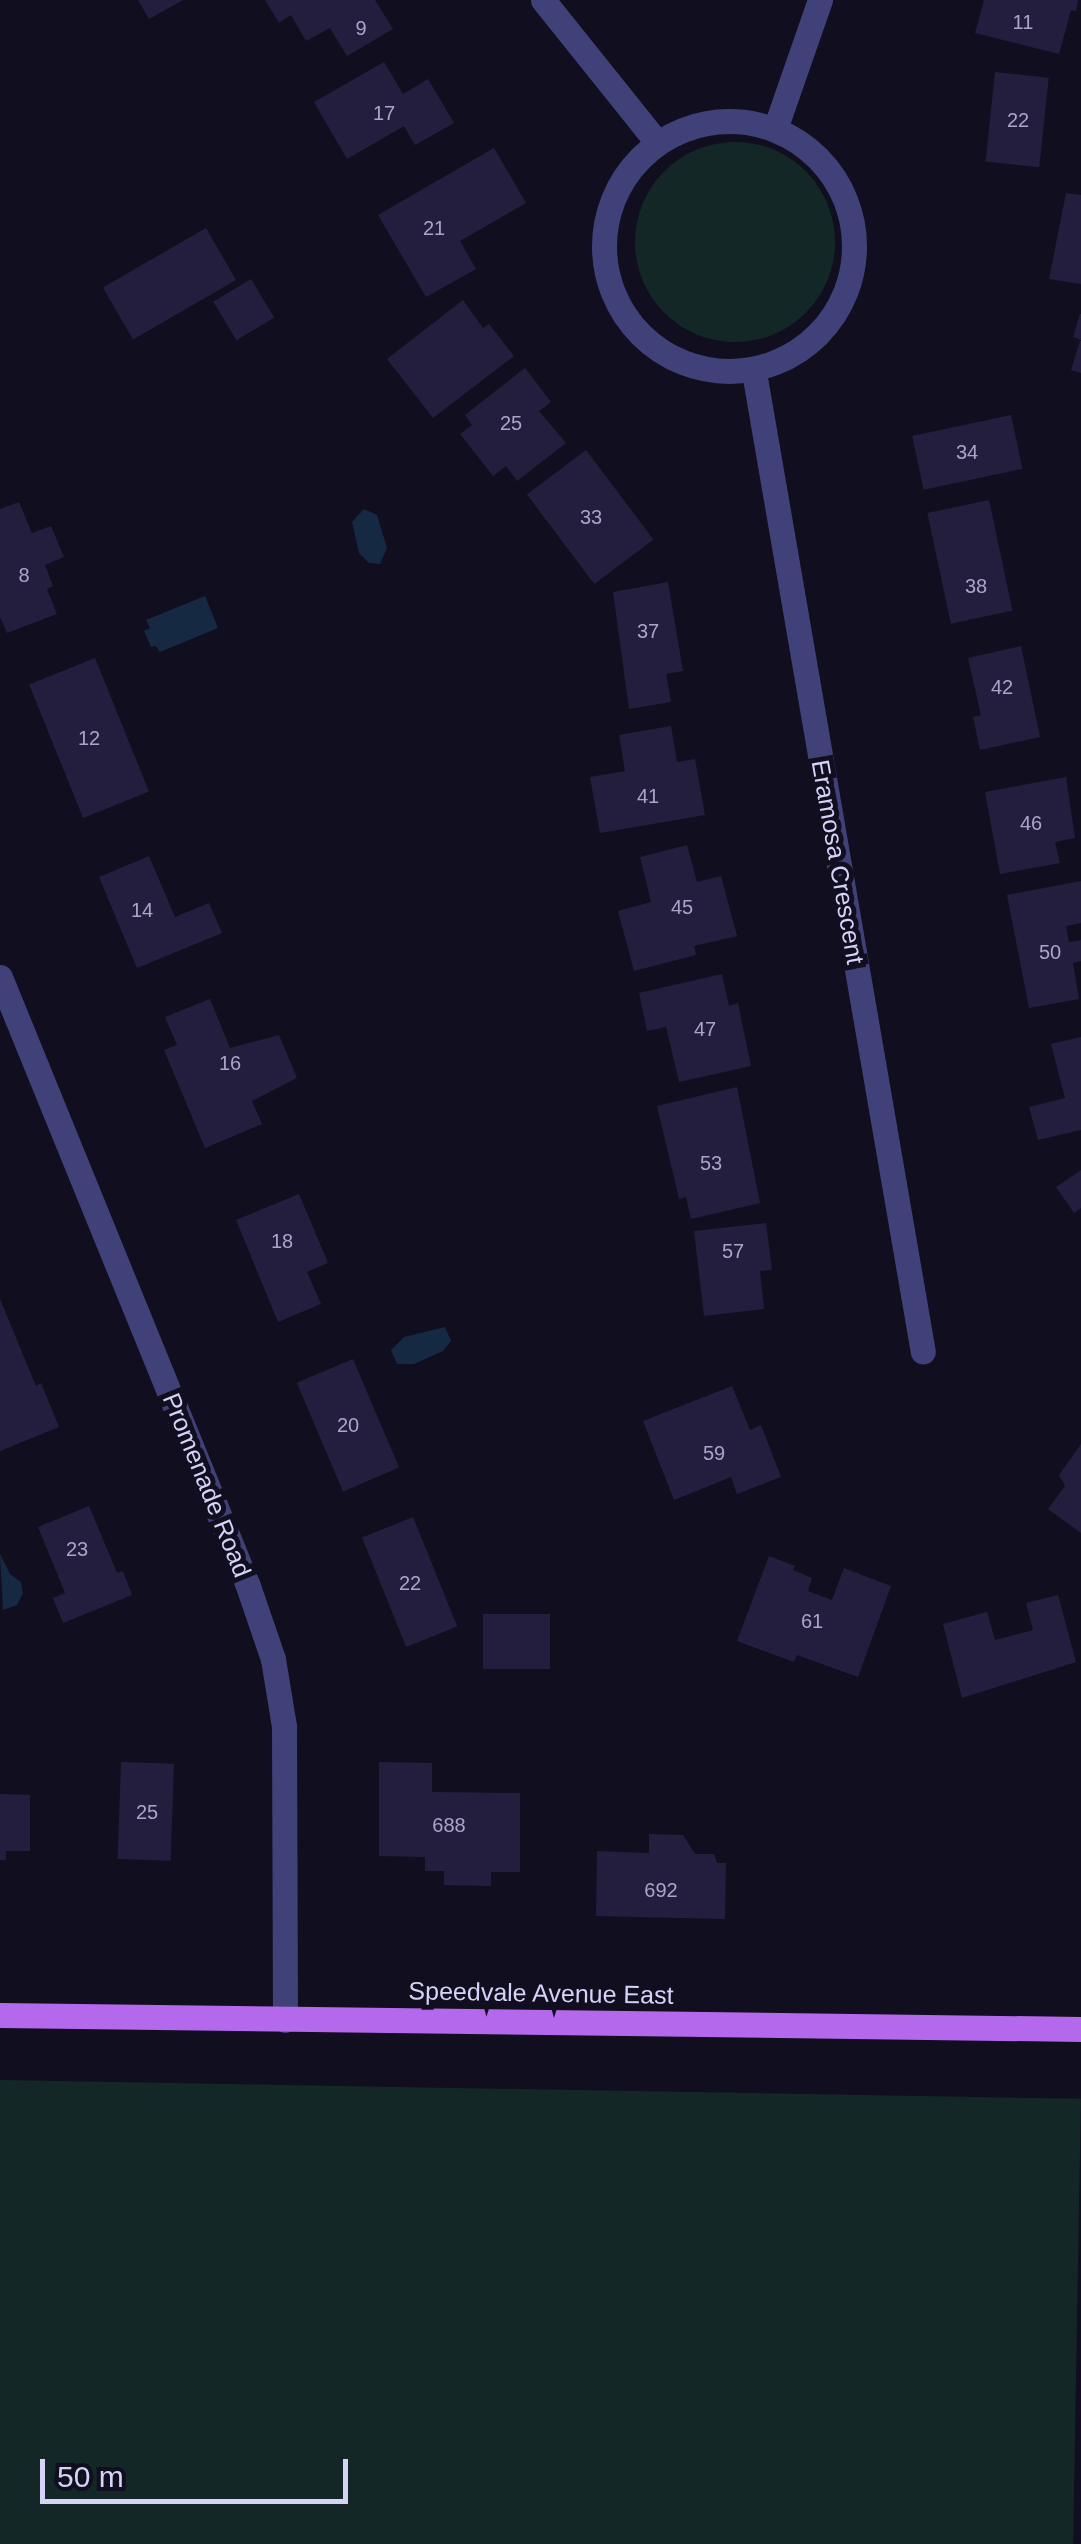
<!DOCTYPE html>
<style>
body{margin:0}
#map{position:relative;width:1081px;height:2544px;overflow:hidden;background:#110f1f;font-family:Arial,sans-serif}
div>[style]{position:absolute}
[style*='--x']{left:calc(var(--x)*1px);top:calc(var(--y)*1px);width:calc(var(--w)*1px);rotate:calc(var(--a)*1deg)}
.green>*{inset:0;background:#132826;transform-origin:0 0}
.round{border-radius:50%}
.water>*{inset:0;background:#152943}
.building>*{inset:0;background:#231e3e;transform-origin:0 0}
.minor>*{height:25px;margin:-12.5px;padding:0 12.5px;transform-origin:12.5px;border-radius:12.5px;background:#404178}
.minor>.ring{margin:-12.5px;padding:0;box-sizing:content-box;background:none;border:25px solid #404178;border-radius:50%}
.major>*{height:25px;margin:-12.5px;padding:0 12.5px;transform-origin:12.5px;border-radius:12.5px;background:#b468ec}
span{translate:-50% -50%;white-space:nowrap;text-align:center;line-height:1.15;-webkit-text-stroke:10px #110f1f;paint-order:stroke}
.number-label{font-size:20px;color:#a9a6ca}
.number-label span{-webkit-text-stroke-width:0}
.street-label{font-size:25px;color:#d6d3f9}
.scale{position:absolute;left:40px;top:2459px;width:308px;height:45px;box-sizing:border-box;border:5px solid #d6d3f9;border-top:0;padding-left:12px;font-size:30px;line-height:35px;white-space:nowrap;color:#d6d3f9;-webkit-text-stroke:8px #110f1f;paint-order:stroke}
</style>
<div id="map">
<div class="green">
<i class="round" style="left:635px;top:142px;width:200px;height:200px"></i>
<i style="left:0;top:2080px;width:1081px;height:464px;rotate:1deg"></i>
</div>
<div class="water">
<i style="clip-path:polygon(364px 509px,377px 515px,387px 548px,380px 564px,369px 563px,359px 553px,352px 522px)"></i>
<i style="clip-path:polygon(205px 596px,218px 628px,160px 652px,156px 646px,151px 647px,144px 631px,150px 628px,146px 620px)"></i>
<i style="clip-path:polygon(445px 1327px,451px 1341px,443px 1351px,414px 1364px,397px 1364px,391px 1350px,404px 1337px)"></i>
<i style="clip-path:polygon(0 1554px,10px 1574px,21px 1582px,23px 1593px,17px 1605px,3px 1610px)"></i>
</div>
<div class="building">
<i style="clip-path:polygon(138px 0,183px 0,149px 19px)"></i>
<i style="clip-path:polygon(265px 0,375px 0,393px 29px,347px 56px,330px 28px,306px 41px,291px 15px,279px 23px)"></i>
<i style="clip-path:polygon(984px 0,1078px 0,1076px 11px,1071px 10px,1059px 54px,975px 33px)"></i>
<i style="clip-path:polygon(384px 62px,403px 94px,428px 79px,454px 123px,415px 145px,404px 126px,347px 159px,314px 102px)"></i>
<i style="left:995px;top:72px;width:54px;height:90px;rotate:6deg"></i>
<i style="clip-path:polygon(494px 148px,526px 203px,460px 241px,476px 269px,426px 297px,378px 215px)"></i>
<i style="clip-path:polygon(1066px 193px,1081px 195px,1081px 284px,1049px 279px)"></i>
<i style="left:206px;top:228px;width:60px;height:119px;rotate:60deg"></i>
<i style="left:251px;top:279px;width:45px;height:44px;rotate:59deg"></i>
<i style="clip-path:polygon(463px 300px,483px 328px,489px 324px,514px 356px,433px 418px,387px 359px)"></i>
<i style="clip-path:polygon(1080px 314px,1081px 314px,1081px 340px,1073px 337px)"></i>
<i style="clip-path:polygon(1080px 341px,1081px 341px,1081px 373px,1071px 370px)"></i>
<i style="clip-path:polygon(525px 368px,551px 402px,539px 411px,566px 443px,517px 481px,506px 466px,493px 476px,460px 434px,472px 425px,465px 415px)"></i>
<i style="left:1011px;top:415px;width:55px;height:101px;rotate:78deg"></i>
<i style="left:586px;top:450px;width:112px;height:74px;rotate:53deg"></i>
<i style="left:989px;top:500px;width:113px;height:63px;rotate:78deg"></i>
<i style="clip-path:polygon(19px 502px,32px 533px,51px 526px,64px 557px,45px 565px,53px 586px,47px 589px,57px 614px,7px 633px,0 617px,0 509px)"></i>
<i style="clip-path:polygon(668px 582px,683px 671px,666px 674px,671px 702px,629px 709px,613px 592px)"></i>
<i style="clip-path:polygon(1021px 646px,1040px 737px,980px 750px,973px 717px,981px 715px,968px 658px)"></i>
<i style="left:95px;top:658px;width:144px;height:71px;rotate:68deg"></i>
<i style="clip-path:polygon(671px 726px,677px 762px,695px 759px,705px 815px,600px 833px,590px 777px,625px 771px,619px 735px)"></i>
<i style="clip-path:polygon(1066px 777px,1075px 838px,1055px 842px,1060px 863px,1000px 874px,985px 792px)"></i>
<i style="clip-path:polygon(687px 845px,697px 882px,721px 876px,737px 936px,694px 946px,696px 955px,634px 971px,618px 911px,651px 902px,640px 857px)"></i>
<i style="clip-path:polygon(149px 856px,175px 917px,209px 903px,222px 933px,137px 968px,99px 877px)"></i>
<i style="clip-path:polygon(1081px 881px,1081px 923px,1066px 926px,1069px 942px,1081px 940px,1081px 961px,1073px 963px,1079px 999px,1029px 1008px,1007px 895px)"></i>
<i style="clip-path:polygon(722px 974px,729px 1006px,738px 1003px,751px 1066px,679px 1082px,666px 1027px,647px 1031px,639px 993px)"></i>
<i style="clip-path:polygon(210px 999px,230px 1048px,279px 1035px,297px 1078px,252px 1101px,262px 1124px,205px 1148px,164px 1050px,177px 1045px,165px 1017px)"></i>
<i style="clip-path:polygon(1081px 1037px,1081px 1130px,1038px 1140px,1029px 1107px,1065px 1098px,1051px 1044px)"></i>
<i style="clip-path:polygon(737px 1087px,760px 1203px,691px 1219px,686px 1197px,679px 1199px,657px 1106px)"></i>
<i style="clip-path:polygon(1081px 1170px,1081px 1208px,1074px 1213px,1056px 1187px)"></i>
<i style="clip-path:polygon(299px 1194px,328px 1263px,307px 1272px,321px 1304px,278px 1322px,236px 1220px)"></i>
<i style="clip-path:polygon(766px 1223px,772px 1270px,760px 1271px,764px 1309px,704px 1316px,694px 1231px)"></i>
<i style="clip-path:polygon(0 1299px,36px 1386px,41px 1383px,59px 1427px,0 1451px)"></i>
<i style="left:353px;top:1359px;width:118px;height:61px;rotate:67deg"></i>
<i style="clip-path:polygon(732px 1386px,750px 1430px,761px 1425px,781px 1477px,737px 1494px,731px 1477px,674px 1500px,643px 1421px)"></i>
<i style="clip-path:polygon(1081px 1444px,1081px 1533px,1048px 1509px,1065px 1486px,1059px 1475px)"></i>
<i style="clip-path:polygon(89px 1506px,117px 1573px,123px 1571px,132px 1595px,63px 1623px,53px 1598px,65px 1593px,38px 1527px)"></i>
<i style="left:413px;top:1517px;width:118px;height:55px;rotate:68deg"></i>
<i style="clip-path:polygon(769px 1556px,795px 1566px,793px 1570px,812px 1578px,808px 1591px,832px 1600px,844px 1568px,891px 1586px,858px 1677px,797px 1655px,794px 1662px,737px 1641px)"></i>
<i style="clip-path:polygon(1058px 1595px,1076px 1662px,962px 1698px,943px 1624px,987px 1612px,995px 1640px,1033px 1630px,1026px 1603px)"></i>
<i style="left:483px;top:1614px;width:67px;height:55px"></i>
<i style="left:121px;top:1762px;width:53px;height:97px;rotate:2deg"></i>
<i style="clip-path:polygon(379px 1762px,432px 1763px,432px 1792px,520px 1793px,520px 1872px,491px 1872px,491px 1886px,444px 1885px,444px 1871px,425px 1871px,425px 1857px,379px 1856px)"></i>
<i style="clip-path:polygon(0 1794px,30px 1795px,30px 1851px,6px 1851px,6px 1860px,0 1860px)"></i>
<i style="clip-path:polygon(649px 1834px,683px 1835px,695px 1854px,714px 1854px,717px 1863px,726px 1863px,725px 1919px,596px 1916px,597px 1851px,649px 1853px)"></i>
</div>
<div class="minor">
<i style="--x:543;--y:0;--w:181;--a:51.3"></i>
<i class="ring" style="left:604px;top:121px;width:225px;height:225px"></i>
<i style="--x:775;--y:129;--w:137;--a:-70.8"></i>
<i style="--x:754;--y:372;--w:994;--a:80.22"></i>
<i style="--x:0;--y:977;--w:658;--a:67.84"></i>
<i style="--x:248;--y:1586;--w:77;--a:71.1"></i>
<i style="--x:273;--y:1659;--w:68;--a:80.7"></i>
<i style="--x:284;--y:1726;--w:294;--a:89.8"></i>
</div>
<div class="major">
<i style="--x:0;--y:2015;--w:1081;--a:0.74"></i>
</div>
<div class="number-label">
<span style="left:1023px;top:22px">11</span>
<span style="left:361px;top:28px">9</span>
<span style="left:384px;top:113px">17</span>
<span style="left:1018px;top:120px">22</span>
<span style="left:434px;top:228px">21</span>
<span style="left:511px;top:423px">25</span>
<span style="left:967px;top:452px">34</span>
<span style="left:591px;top:517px">33</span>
<span style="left:24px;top:575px">8</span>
<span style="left:976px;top:586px">38</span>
<span style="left:648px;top:631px">37</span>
<span style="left:1002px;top:687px">42</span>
<span style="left:89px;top:738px">12</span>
<span style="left:648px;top:796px">41</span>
<span style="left:1031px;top:823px">46</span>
<span style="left:682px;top:907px">45</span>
<span style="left:142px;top:910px">14</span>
<span style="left:1050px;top:952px">50</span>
<span style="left:705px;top:1029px">47</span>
<span style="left:230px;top:1063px">16</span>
<span style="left:711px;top:1163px">53</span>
<span style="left:282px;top:1241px">18</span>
<span style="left:733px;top:1251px">57</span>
<span style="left:348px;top:1425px">20</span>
<span style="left:714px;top:1453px">59</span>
<span style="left:77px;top:1549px">23</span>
<span style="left:410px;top:1583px">22</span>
<span style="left:812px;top:1621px">61</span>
<span style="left:147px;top:1812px">25</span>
<span style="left:449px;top:1825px">688</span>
<span style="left:661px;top:1890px">692</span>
</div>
<div class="street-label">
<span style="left:838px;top:862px;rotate:80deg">Eramosa Crescent</span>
<span style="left:207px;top:1485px;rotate:68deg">Promenade Road</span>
<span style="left:541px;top:1993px;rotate:1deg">Speedvale Avenue East</span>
</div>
<div class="scale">50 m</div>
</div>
